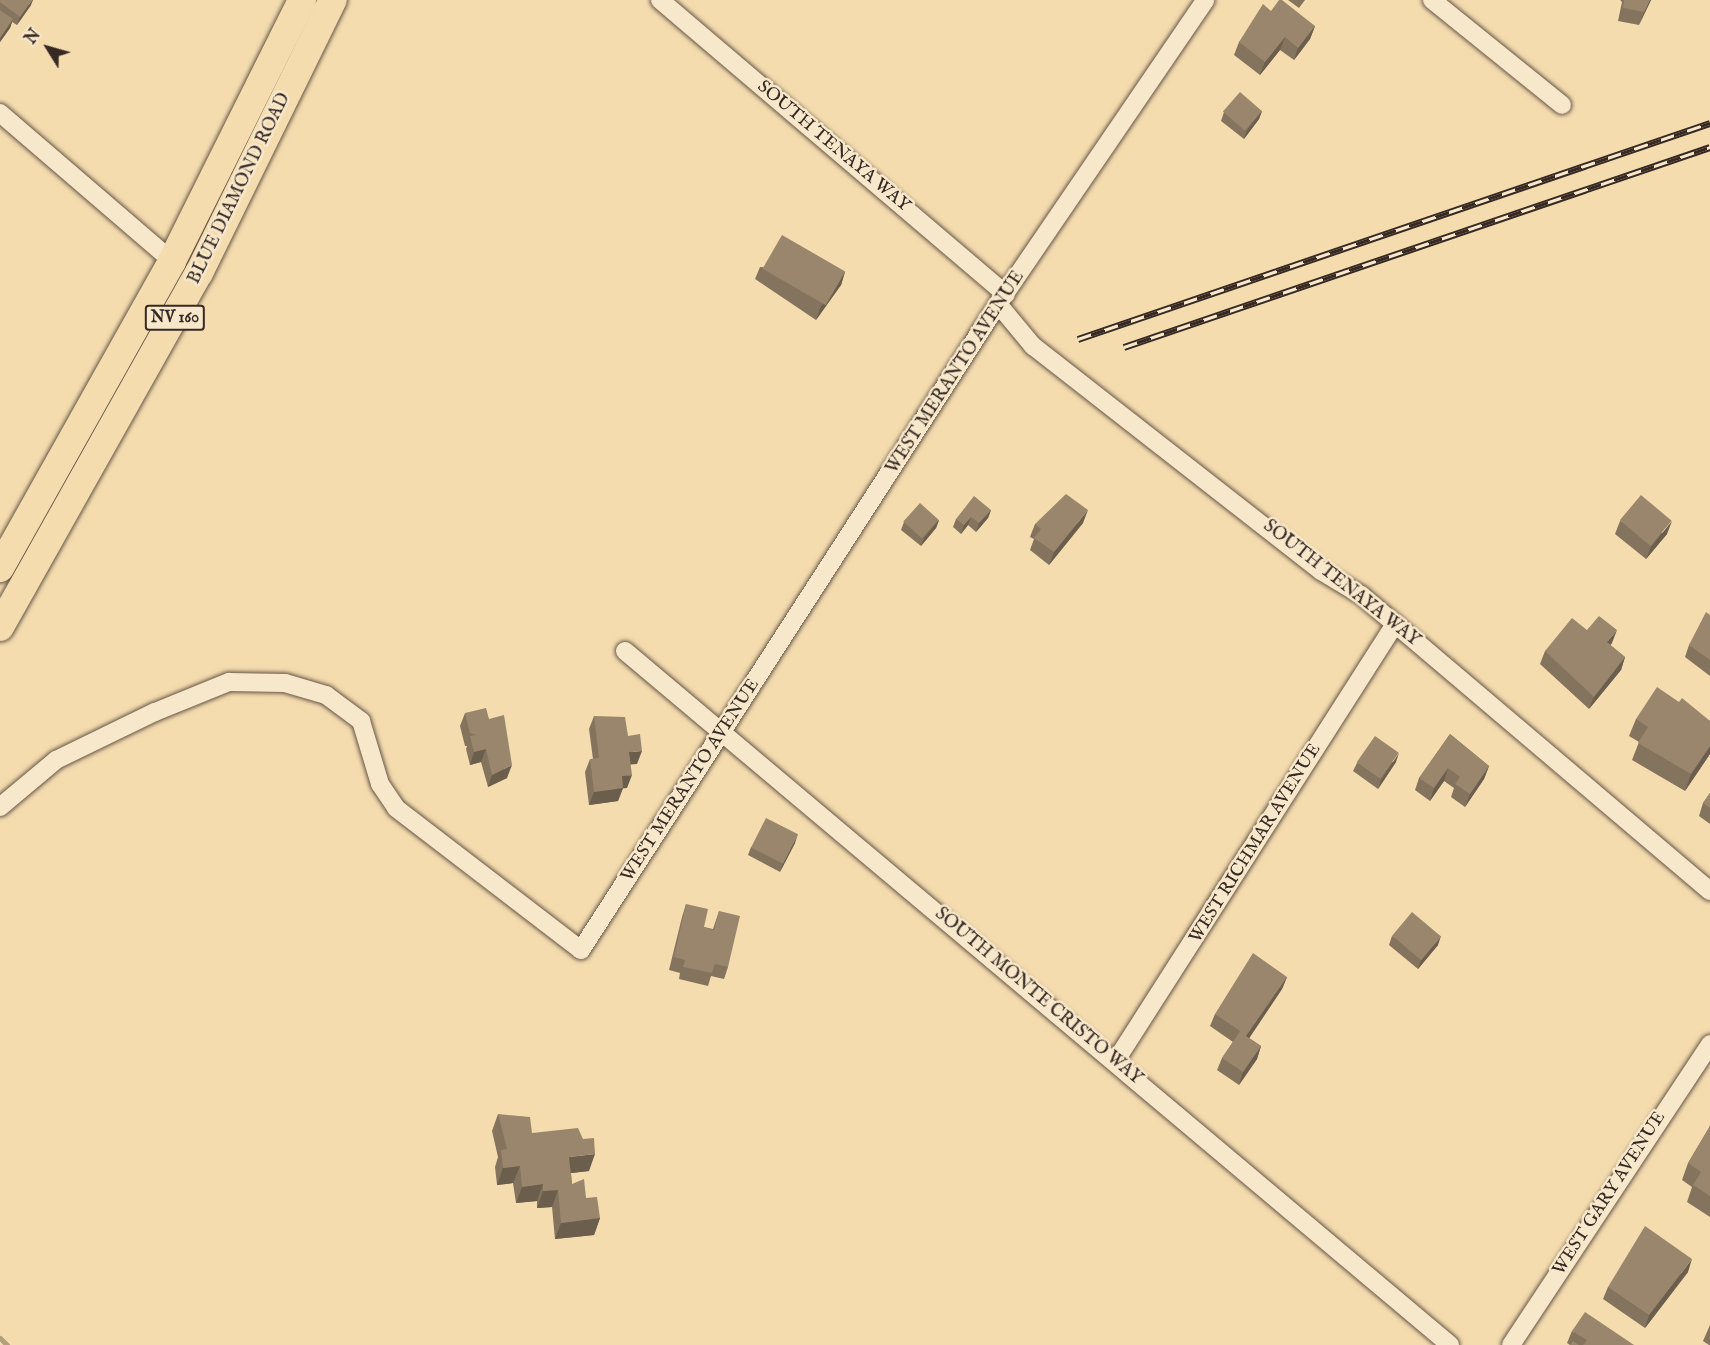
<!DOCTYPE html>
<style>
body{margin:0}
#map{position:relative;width:1710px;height:1345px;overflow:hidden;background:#f5dcaf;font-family:"IM FELL English",serif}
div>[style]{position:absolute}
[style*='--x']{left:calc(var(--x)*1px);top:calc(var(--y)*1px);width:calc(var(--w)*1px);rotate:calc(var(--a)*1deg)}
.stream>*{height:5px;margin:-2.5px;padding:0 2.5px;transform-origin:2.5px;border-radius:2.5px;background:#b49f7f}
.roads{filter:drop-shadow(0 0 2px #665646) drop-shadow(0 0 2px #665646)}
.minor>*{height:18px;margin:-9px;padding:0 9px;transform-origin:9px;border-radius:9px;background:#f8e8cb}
.trunk>*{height:28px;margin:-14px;padding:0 14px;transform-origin:14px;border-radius:14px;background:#f5dcaf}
.rail>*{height:7px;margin-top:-3.5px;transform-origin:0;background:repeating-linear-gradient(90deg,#f8e8cb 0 14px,#362923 0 28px);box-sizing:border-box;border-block:2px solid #362923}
.wall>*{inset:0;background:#84735d}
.shaded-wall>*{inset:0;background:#6b5e4c}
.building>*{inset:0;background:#99866c;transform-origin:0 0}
span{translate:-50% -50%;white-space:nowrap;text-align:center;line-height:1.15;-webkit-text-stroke:5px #f8e8cb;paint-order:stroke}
.shield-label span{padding:2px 4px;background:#f8e8cb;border:2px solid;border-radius:4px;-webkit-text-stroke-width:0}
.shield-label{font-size:16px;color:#362923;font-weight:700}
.street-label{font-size:18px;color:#362923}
.north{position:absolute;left:18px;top:18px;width:60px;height:60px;-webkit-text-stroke:4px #f8e8cb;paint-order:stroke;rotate:307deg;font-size:16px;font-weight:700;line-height:24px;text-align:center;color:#362923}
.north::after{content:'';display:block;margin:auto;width:21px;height:27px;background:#362923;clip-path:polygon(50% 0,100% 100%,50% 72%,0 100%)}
</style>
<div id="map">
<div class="stream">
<i style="--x:0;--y:1338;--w:10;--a:45"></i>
</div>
<div class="roads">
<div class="minor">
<i style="--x:660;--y:0;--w:454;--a:40.4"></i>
<i style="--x:1432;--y:0;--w:167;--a:38.9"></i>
<i style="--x:0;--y:113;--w:227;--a:40.7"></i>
<i style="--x:998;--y:304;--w:55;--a:50.2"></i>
<i style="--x:1033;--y:346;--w:365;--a:38"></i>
<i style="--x:1321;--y:571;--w:47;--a:31"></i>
<i style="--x:1361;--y:595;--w:458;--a:40.3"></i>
<i style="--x:625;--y:651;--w:1078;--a:40.07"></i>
<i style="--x:0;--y:807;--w:73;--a:-40"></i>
<i style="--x:56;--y:760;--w:110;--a:-25.9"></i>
<i style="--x:155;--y:712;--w:80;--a:-22.1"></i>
<i style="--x:229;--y:682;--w:56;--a:1"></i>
<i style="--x:285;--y:683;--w:43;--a:16.3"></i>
<i style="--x:326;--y:695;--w:44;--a:36.6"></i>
<i style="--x:361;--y:721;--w:66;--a:73.2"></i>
<i style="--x:380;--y:784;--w:29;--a:56"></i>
<i style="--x:396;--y:808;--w:233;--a:37.5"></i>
<i style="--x:581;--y:950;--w:769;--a:-57.16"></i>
<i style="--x:998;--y:304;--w:368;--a:-55.7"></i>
<i style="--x:1115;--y:1062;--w:520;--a:-57.41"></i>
<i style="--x:1511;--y:1345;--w:361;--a:-56.5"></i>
</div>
<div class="trunk">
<i style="--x:0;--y:568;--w:352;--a:-60.7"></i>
<i style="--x:172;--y:261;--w:292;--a:-63.5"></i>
<i style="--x:0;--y:627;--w:406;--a:-60.7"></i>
<i style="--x:199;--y:273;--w:304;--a:-63.9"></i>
</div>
</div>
<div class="rail">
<i style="--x:1078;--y:339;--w:668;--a:-18.87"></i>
<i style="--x:1124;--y:347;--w:619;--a:-18.84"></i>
</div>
<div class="wall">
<i style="clip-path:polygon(0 0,31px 5px,17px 25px,12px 22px,10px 28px,0 42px)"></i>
<i style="clip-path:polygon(1288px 0,1305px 0,1299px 8px)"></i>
<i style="clip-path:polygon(1620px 0,1651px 0,1639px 25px,1618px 21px,1622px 2px)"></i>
<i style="clip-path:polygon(1271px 11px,1315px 26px,1310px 39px,1294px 60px,1280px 50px,1260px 75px,1234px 55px,1239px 42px)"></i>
<i style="clip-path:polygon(1262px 111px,1259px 119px,1244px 139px,1221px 121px,1224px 112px)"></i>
<i style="clip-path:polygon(760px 267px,845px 272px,841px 285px,816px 320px,755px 279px)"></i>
<i style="clip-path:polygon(991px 510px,988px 518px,976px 532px,968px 525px,961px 534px,953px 527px,956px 519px)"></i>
<i style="clip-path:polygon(939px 520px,936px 528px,921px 546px,901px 530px,904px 522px)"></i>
<i style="clip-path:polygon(1620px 521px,1667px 534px,1646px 559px,1615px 534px)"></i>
<i style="clip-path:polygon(1083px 523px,1049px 565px,1030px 550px,1034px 539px,1030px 537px,1035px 524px)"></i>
<i style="clip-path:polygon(1710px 615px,1710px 676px,1685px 657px,1689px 645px)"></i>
<i style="clip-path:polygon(1587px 630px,1612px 643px,1610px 645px,1625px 657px,1621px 670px,1589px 709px,1540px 664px,1545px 651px)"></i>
<i style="clip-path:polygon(1679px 702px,1710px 721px,1710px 754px,1685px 791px,1632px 760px,1639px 742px,1629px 736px,1636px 719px)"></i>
<i style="clip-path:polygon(465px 713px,489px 719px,507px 778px,488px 787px,481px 762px,470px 765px,466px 749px,467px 746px,465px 746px,460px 726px)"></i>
<i style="clip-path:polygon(594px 716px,628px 736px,637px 764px,630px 764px,627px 788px,623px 788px,618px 801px,589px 805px,585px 772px,590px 759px,593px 759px,589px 729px)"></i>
<i style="clip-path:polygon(1450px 734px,1489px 766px,1484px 779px,1465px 807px,1451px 797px,1454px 788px,1444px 781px,1430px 801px,1415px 790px,1419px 778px)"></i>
<i style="clip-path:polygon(1396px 762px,1378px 789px,1353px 771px,1357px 763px)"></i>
<i style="clip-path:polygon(1710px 793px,1710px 824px,1699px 816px,1703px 803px)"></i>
<i style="clip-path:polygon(795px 843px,780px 872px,748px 855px,751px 847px)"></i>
<i style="clip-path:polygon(686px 904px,704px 927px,713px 929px,719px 911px,728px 967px,724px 979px,711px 976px,708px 986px,679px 979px,680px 973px,669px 970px,682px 917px)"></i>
<i style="clip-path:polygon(1392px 936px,1438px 945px,1418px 969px,1389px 945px)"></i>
<i style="clip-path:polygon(1287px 977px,1282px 989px,1249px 1038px,1261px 1046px,1257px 1059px,1239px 1085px,1217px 1070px,1222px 1058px,1233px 1042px,1210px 1026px,1215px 1014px)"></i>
<i style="clip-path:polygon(498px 1114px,532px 1133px,589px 1171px,571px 1173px,572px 1184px,586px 1198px,600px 1218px,594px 1235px,555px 1239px,552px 1207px,537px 1208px,537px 1201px,516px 1203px,513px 1183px,497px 1185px,495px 1167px,498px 1157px,492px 1131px)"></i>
<i style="clip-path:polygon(1710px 1126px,1710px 1217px,1687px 1202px,1692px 1187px,1682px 1180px,1688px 1163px)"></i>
<i style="clip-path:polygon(1688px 1272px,1645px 1328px,1603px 1299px,1608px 1287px)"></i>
<i style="clip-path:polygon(1710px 1325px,1710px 1345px,1709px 1345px,1703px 1341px)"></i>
<i style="clip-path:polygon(1572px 1331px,1634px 1345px,1570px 1345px,1567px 1343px)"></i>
</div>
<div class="shaded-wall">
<i style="clip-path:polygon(32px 0,33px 0,31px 5px,17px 25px,20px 17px)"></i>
<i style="clip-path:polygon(1650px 0,1651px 0,1639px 25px,1644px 12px)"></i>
<i style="clip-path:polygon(13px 19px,10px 28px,0 42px,0 38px)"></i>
<i style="clip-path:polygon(1315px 26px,1310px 39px,1294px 60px,1298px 48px)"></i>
<i style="clip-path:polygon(1285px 37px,1280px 50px,1260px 75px,1265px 62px)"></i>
<i style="clip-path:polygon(1262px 111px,1259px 119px,1244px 139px,1247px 130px)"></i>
<i style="clip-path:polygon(845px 272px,841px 285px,816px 320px,820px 308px)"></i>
<i style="clip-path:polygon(991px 510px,988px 518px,976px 532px,979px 523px)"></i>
<i style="clip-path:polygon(1088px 510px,1083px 523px,1049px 565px,1054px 552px)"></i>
<i style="clip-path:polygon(971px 517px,968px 525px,961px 534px,964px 525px)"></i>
<i style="clip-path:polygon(939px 520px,936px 528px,921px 546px,924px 538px)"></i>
<i style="clip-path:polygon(1672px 521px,1667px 534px,1646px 559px,1651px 547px)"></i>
<i style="clip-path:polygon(1617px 630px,1612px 643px,1602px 655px,1607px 642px)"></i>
<i style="clip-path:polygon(1625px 657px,1621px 670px,1589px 709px,1594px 697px)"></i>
<i style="clip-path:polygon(1710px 746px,1710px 754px,1685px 791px,1691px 774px)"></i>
<i style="clip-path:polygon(486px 749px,481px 762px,470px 765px,474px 752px)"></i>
<i style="clip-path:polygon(642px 751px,637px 764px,624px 765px,629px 752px)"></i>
<i style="clip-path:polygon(1399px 753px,1396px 762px,1378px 789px,1381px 780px)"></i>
<i style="clip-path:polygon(512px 765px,507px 778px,488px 787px,492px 775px)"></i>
<i style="clip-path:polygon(1489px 766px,1484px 779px,1465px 807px,1470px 794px)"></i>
<i style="clip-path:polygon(1448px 768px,1444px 781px,1430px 801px,1434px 788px)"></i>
<i style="clip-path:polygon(632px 775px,627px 788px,617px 789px,622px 776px)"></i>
<i style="clip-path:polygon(623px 788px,618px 801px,589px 805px,594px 792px)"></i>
<i style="clip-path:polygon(798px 834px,795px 843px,780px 872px,783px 863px)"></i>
<i style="clip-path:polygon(1441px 936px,1438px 945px,1418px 969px,1421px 960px)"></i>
<i style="clip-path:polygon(1287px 977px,1282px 989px,1242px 1049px,1246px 1036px)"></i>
<i style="clip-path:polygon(1261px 1046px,1257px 1059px,1239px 1085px,1243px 1072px)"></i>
<i style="clip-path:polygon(595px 1154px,589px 1171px,563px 1174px,569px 1157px)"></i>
<i style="clip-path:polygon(520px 1166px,513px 1183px,497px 1185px,503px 1168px)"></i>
<i style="clip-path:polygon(543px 1184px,537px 1201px,516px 1203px,522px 1187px)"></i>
<i style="clip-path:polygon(558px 1190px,552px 1207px,537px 1208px,543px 1191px)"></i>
<i style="clip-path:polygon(600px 1218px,594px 1235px,555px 1239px,561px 1223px)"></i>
<i style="clip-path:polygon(1692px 1259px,1688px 1272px,1645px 1328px,1649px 1315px)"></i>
</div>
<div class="building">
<i style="clip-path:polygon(0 0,32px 0,20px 17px,0 2px)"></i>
<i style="clip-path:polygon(1279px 0,1282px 0,1315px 26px,1298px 48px,1285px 37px,1265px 62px,1239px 42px,1263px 4px,1271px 11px)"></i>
<i style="clip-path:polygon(1624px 0,1650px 0,1644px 12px,1623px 8px)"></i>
<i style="clip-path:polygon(0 10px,13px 19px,0 38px)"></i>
<i style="left:1240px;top:92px;width:29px;height:26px;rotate:41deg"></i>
<i style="left:782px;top:235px;width:73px;height:39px;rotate:30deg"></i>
<i style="clip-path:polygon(1066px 494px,1088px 510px,1054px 552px,1034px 538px,1041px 529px,1035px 524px)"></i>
<i style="left:1641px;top:495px;width:40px;height:33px;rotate:40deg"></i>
<i style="clip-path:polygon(974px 496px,991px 510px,979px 523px,971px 517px,964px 525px,956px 519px)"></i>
<i style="left:920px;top:503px;width:25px;height:25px;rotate:42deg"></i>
<i style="clip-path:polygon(1706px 612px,1710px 615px,1710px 660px,1689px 645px)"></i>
<i style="clip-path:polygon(1599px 616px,1617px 630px,1607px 642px,1625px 657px,1594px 697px,1545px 651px,1572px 618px,1587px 630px)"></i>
<i style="clip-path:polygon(1657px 687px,1679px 702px,1682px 698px,1710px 721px,1710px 746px,1691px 774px,1638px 743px,1648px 727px,1636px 719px)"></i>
<i style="clip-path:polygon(486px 708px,489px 719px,504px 715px,512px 765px,492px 775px,486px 749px,474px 752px,470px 736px,477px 735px,470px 733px,465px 713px)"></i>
<i style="clip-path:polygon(594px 716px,625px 717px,628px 736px,640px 734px,642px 751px,629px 752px,632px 775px,622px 776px,623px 788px,594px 792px,590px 759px,599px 758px)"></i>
<i style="clip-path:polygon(1450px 734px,1489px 766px,1470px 794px,1455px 784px,1460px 777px,1448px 768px,1434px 788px,1419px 778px)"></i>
<i style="left:1375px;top:736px;width:29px;height:32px;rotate:35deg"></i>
<i style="clip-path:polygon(1710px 793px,1710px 808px,1703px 803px)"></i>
<i style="left:766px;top:818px;width:36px;height:33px;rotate:27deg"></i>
<i style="clip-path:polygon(686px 904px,708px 909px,704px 927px,714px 930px,719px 911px,740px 916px,728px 967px,715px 964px,712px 973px,683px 967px,685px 960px,674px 957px)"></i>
<i style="left:1412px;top:912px;width:38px;height:31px;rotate:40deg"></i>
<i style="clip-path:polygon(1253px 953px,1287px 977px,1246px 1036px,1261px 1046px,1243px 1072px,1222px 1058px,1240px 1031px,1215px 1014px)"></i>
<i style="clip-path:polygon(498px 1114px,530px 1117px,532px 1133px,578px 1128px,583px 1139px,594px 1138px,595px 1154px,569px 1157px,572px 1184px,584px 1179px,586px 1198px,597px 1197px,600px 1218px,561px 1223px,558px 1190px,543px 1191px,543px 1184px,522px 1187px,520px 1166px,503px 1168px,501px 1150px,507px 1149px)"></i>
<i style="clip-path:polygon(1710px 1126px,1710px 1196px,1693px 1185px,1701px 1172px,1688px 1163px)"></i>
<i style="clip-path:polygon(1645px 1226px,1692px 1259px,1649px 1315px,1608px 1287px)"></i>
<i style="clip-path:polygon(1585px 1312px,1634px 1345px,1583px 1345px,1587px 1340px,1572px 1331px)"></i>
<i style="clip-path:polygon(1573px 1341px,1579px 1345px,1570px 1345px)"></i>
</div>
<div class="shield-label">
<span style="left:175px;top:318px">NV 160</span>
</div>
<div class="street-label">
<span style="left:833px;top:147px;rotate:40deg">SOUTH TENAYA WAY</span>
<span style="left:240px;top:189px;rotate:-64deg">BLUE DIAMOND ROAD</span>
<span style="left:956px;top:373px;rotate:-57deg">WEST MERANTO AVENUE</span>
<span style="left:1341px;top:584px;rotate:38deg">SOUTH TENAYA WAY</span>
<span style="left:691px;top:781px;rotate:-57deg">WEST MERANTO AVENUE</span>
<span style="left:1256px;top:844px;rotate:-58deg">WEST RICHMAR AVENUE</span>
<span style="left:1038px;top:997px;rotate:40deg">SOUTH MONTE CRISTO WAY</span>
<span style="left:1610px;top:1194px;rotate:-57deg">WEST GARY AVENUE</span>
</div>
<div class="north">N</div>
</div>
